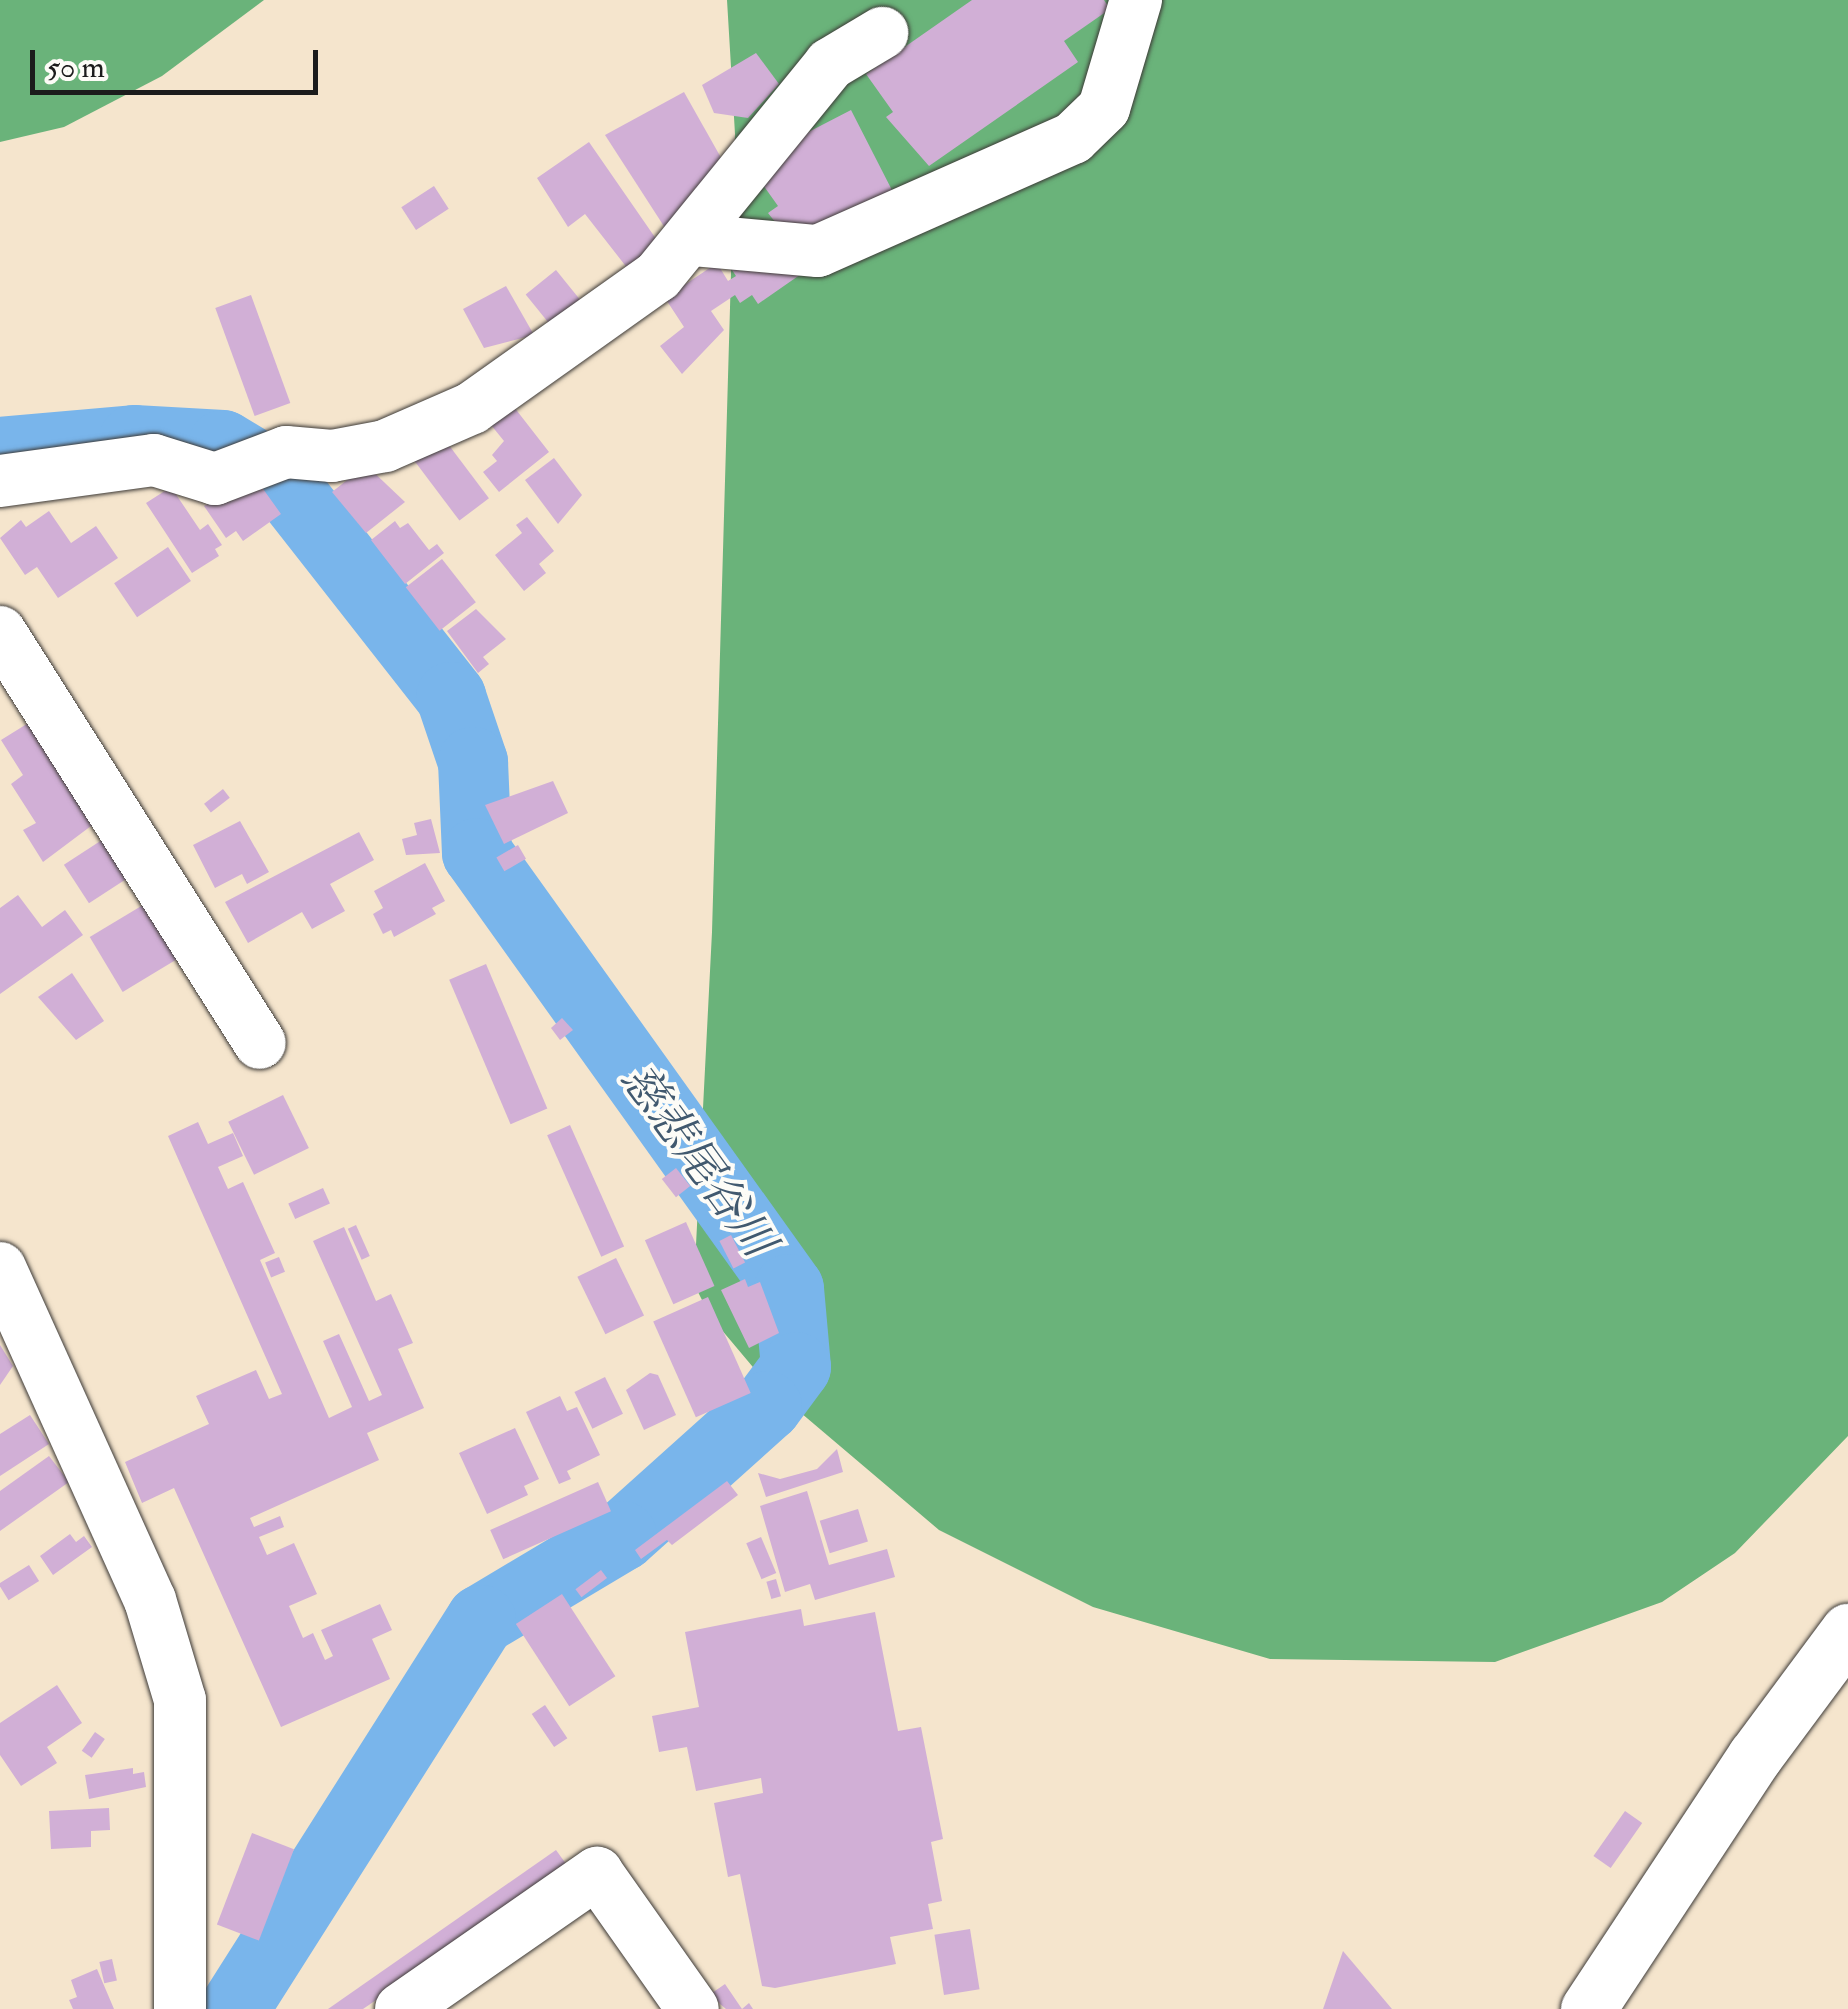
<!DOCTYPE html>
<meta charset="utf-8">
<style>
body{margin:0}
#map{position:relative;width:1848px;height:2009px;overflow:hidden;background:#f5e5cd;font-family:"IM FELL Double Pica","Noto Serif JP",serif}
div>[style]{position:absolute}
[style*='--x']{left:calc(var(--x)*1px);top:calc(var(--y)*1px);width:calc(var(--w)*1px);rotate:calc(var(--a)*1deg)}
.forest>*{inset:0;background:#6ab37a}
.river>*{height:70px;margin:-35px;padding:0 35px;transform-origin:35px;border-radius:35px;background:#79b5eb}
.building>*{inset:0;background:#d1afd6;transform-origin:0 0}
.roads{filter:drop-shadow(0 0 2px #3d3a37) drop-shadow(0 0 2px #3d3a37)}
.minor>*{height:52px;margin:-26px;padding:0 26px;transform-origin:26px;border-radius:26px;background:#fff}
.major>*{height:55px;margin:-27.5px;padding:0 27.5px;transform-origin:27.5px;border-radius:27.5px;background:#fff}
span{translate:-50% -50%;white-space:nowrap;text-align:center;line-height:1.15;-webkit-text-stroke:8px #fdfcf7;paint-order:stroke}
.water-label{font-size:45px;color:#41596f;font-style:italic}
.scale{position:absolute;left:30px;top:50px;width:288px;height:45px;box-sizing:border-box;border:5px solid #1c1c1c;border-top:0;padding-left:12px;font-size:30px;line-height:35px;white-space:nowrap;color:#1c1c1c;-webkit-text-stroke:8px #fdfcf7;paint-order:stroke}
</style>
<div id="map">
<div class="forest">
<i style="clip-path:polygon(0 0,264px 0,162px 76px,64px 127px,0 142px)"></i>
<i style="clip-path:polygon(727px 0,1848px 0,1848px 1436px,1735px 1553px,1662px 1602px,1495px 1662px,1270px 1659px,1093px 1607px,939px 1530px,768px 1385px,710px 1316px,694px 1284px,712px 932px,735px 134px)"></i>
</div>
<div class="river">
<i style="--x:0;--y:452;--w:135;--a:-5.1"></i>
<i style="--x:134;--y:440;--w:89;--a:3.2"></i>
<i style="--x:223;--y:445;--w:68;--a:31.1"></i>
<i style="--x:281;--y:480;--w:276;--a:51.9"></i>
<i style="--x:451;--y:697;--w:69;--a:71.3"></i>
<i style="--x:473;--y:762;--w:91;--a:87.5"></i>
<i style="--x:477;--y:853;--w:536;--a:54.41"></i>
<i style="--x:789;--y:1289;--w:78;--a:84.9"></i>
<i style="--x:796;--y:1367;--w:49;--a:126.6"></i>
<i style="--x:767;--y:1406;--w:195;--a:138.1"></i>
<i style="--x:622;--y:1536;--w:164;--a:149.2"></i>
<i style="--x:481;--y:1620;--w:461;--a:122.4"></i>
</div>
<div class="building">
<i style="clip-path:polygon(972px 0,1104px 0,1110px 9px,1064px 41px,1078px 62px,929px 166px,886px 117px,893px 112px,866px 74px)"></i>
<i style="clip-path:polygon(756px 53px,779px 84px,748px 118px,714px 113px,702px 85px)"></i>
<i style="clip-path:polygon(684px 92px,724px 163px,667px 231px,605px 135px)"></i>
<i style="clip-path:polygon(851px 110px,896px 198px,835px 230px,783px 232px,768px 213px,778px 206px,761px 182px,791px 141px)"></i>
<i style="clip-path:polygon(589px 142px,661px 246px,628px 269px,585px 214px,568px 227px,537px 178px)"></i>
<i style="left:434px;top:186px;width:27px;height:39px;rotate:57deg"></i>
<i style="clip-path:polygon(717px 263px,728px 281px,736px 276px,730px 267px,804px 272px,758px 304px,752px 295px,740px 303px,735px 295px,711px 311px,724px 330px,682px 374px,660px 346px,684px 327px,665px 298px)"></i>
<i style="left:556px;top:270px;width:45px;height:39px;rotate:51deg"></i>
<i style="clip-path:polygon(506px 286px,534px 335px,484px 348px,463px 309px)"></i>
<i style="left:251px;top:295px;width:115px;height:38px;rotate:70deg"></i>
<i style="clip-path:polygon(514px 407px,549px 452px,499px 492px,483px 472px,497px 461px,492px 455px,504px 441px,491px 425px)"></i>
<i style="left:442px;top:436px;width:78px;height:37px;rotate:53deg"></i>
<i style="clip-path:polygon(554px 458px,582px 495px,558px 524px,525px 480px)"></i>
<i style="clip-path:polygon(366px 465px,405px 502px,366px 533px,332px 492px)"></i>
<i style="clip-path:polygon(256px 479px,281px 514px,243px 541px,236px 531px,226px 538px,204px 506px)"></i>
<i style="clip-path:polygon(171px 487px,200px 530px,208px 524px,222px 545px,215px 549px,219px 556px,192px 573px,146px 503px)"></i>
<i style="clip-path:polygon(49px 511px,71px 543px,96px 526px,118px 558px,58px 598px,37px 567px,25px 575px,0 538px,21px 520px,26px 527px)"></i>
<i style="clip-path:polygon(527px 517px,554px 551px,539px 564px,546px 573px,524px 591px,495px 555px,522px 533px,516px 525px)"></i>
<i style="clip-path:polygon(395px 521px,400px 528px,408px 523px,429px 550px,437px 544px,444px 553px,405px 584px,371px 540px)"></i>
<i style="left:168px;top:547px;width:41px;height:65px;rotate:56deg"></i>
<i style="left:442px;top:559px;width:55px;height:46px;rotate:52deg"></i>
<i style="clip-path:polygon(476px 609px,506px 639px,483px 657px,489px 664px,478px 673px,447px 631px)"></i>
<i style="clip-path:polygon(30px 722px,95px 823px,43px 862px,23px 830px,36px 823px,11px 784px,23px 775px,1px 740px)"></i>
<i style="clip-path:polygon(553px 781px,568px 813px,504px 844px,485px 805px)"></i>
<i style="left:223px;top:789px;width:11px;height:24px;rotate:52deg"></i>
<i style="clip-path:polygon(431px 819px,440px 853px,406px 855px,402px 839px,417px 835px,414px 823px)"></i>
<i style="clip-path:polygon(240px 821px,269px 872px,247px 884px,242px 874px,215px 888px,193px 845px)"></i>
<i style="clip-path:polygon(359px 832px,374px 860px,330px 884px,345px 911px,312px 929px,302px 912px,248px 943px,225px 902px)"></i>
<i style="left:105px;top:838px;width:46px;height:49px;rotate:57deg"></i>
<i style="left:518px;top:845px;width:16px;height:25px;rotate:60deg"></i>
<i style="clip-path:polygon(425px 863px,445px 901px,432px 908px,436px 914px,394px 937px,391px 930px,383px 934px,373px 914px,383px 908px,374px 891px)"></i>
<i style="clip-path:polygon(18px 895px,42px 927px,65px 910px,83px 935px,0 994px,0 908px)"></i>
<i style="left:148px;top:902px;width:64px;height:68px;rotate:59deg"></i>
<i style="left:486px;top:964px;width:157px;height:40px;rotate:67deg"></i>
<i style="clip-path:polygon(72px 973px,104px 1021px,76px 1040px,38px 997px)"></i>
<i style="clip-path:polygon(562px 1018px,573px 1030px,560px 1040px,551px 1028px)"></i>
<i style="left:283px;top:1095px;width:59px;height:61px;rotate:64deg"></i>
<i style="clip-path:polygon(198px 1122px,208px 1144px,233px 1133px,243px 1156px,218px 1167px,228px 1189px,243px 1182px,275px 1253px,260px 1260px,329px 1418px,352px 1407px,323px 1341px,339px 1334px,369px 1401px,382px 1395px,313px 1241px,344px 1227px,376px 1301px,391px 1294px,413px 1343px,398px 1349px,424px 1408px,367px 1433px,379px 1460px,250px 1518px,254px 1527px,280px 1516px,284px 1527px,259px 1537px,267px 1555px,294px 1543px,317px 1594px,289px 1606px,303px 1638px,313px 1633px,325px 1660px,333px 1656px,321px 1630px,380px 1604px,392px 1630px,372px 1639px,390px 1679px,281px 1727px,174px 1488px,142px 1503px,125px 1462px,209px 1424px,196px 1396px,256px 1370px,269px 1399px,282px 1394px,168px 1136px)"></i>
<i style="left:570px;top:1125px;width:133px;height:25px;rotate:66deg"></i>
<i style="left:676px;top:1168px;width:23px;height:18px;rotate:52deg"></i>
<i style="left:323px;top:1188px;width:17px;height:38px;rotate:66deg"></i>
<i style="left:686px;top:1222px;width:70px;height:45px;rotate:66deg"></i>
<i style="left:356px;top:1225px;width:34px;height:9px;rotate:66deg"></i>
<i style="left:731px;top:1235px;width:31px;height:13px;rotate:63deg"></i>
<i style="left:279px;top:1257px;width:16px;height:15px;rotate:68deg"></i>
<i style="left:616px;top:1258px;width:64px;height:43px;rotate:64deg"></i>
<i style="clip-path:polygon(745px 1279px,748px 1287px,760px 1282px,779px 1333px,749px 1348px,721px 1290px)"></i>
<i style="left:708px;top:1297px;width:105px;height:60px;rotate:66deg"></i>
<i style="clip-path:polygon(0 1345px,13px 1366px,0 1385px)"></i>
<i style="clip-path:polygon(650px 1373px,658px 1375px,676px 1415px,644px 1430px,626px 1390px)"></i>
<i style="left:605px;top:1377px;width:41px;height:34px;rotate:64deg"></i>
<i style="clip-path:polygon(560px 1396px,567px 1411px,577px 1407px,600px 1455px,567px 1471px,571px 1479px,559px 1484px,526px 1412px)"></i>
<i style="clip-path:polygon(30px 1415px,49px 1444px,0 1476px,0 1434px)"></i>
<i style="clip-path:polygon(515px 1428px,539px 1479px,524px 1486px,528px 1495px,487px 1514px,459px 1453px)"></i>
<i style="clip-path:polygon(837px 1449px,843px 1472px,766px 1497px,758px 1473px,780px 1479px,817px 1469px)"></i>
<i style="clip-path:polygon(49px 1456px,69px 1482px,0 1531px,0 1491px)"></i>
<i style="clip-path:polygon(727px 1481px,738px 1495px,672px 1545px,667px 1540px,641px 1559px,635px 1550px)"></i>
<i style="left:598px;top:1482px;width:32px;height:118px;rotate:66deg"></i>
<i style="clip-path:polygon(807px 1491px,829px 1565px,887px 1549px,895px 1577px,815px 1600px,810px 1584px,785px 1592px,760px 1506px)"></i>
<i style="left:858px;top:1509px;width:34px;height:40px;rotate:73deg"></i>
<i style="clip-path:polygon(70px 1534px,76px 1542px,84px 1536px,92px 1547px,53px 1575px,40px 1556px)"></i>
<i style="left:761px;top:1537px;width:39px;height:16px;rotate:67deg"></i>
<i style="left:29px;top:1565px;width:19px;height:36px;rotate:58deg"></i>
<i style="left:601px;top:1570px;width:10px;height:32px;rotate:53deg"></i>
<i style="left:776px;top:1579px;width:18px;height:10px;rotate:74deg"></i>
<i style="left:562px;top:1594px;width:98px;height:55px;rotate:57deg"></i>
<i style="clip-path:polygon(801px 1609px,804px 1626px,875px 1612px,898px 1731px,921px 1727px,943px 1839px,931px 1842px,942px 1901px,928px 1904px,933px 1929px,890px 1937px,896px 1964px,775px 1988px,762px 1986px,740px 1874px,728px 1877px,714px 1803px,763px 1793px,761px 1778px,696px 1791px,687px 1747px,659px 1752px,652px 1716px,699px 1707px,685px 1632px)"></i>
<i style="clip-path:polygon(57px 1685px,82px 1723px,47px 1747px,57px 1763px,21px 1786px,0 1755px,0 1723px)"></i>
<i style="left:545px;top:1705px;width:40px;height:16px;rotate:56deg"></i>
<i style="left:95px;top:1732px;width:12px;height:23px;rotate:35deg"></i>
<i style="clip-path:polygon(133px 1768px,133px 1774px,144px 1772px,146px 1787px,89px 1799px,85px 1775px)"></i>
<i style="clip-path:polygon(109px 1808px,110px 1830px,91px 1831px,91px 1847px,51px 1849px,49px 1811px)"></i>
<i style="left:1625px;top:1811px;width:21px;height:55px;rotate:35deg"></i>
<i style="left:252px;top:1833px;width:45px;height:98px;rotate:21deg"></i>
<i style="clip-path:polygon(556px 1850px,569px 1868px,363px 2009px,328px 2009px)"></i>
<i style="left:970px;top:1929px;width:61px;height:36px;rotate:81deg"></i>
<i style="clip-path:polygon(1343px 1951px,1392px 2009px,1323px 2009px)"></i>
<i style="left:112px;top:1959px;width:22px;height:13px;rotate:77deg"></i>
<i style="clip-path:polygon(97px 1969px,114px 2009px,73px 2009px,69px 2000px,77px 1997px,71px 1980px)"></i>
<i style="clip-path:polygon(725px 1984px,742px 2009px,749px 2003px,753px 2009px,726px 2009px,720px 2004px,712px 1993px)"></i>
</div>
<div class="roads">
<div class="minor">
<i style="--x:694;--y:240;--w:124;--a:5.1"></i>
<i style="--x:818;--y:251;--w:279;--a:-23.9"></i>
<i style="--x:1073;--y:138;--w:43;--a:-44.1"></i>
<i style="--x:1104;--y:108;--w:113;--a:-73.5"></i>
<i style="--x:0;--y:481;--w:155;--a:-7.8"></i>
<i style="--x:154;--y:460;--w:64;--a:17.3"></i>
<i style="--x:215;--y:479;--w:76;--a:-20.8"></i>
<i style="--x:286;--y:452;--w:46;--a:5"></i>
<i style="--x:332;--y:456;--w:54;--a:-10.7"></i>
<i style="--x:385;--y:446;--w:95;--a:-23.6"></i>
<i style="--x:472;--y:408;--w:228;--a:-35.4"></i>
<i style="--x:658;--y:276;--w:273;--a:-50.9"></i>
<i style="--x:830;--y:64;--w:61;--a:-30.8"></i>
<i style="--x:0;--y:632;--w:486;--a:57.7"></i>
<i style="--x:0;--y:1268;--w:364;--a:65.7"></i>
<i style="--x:150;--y:1600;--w:104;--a:73.3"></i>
<i style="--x:180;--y:1700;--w:309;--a:90"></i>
<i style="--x:401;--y:2009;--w:239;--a:-34.8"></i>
<i style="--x:597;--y:1873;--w:166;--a:54.8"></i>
</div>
<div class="major">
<i style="--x:1588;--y:2009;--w:303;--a:-56.6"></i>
<i style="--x:1755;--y:1756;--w:156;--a:-53.4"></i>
</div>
</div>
<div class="water-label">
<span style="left:697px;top:1161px;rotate:54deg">慈悲尾谷川</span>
</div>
<div class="scale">50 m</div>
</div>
